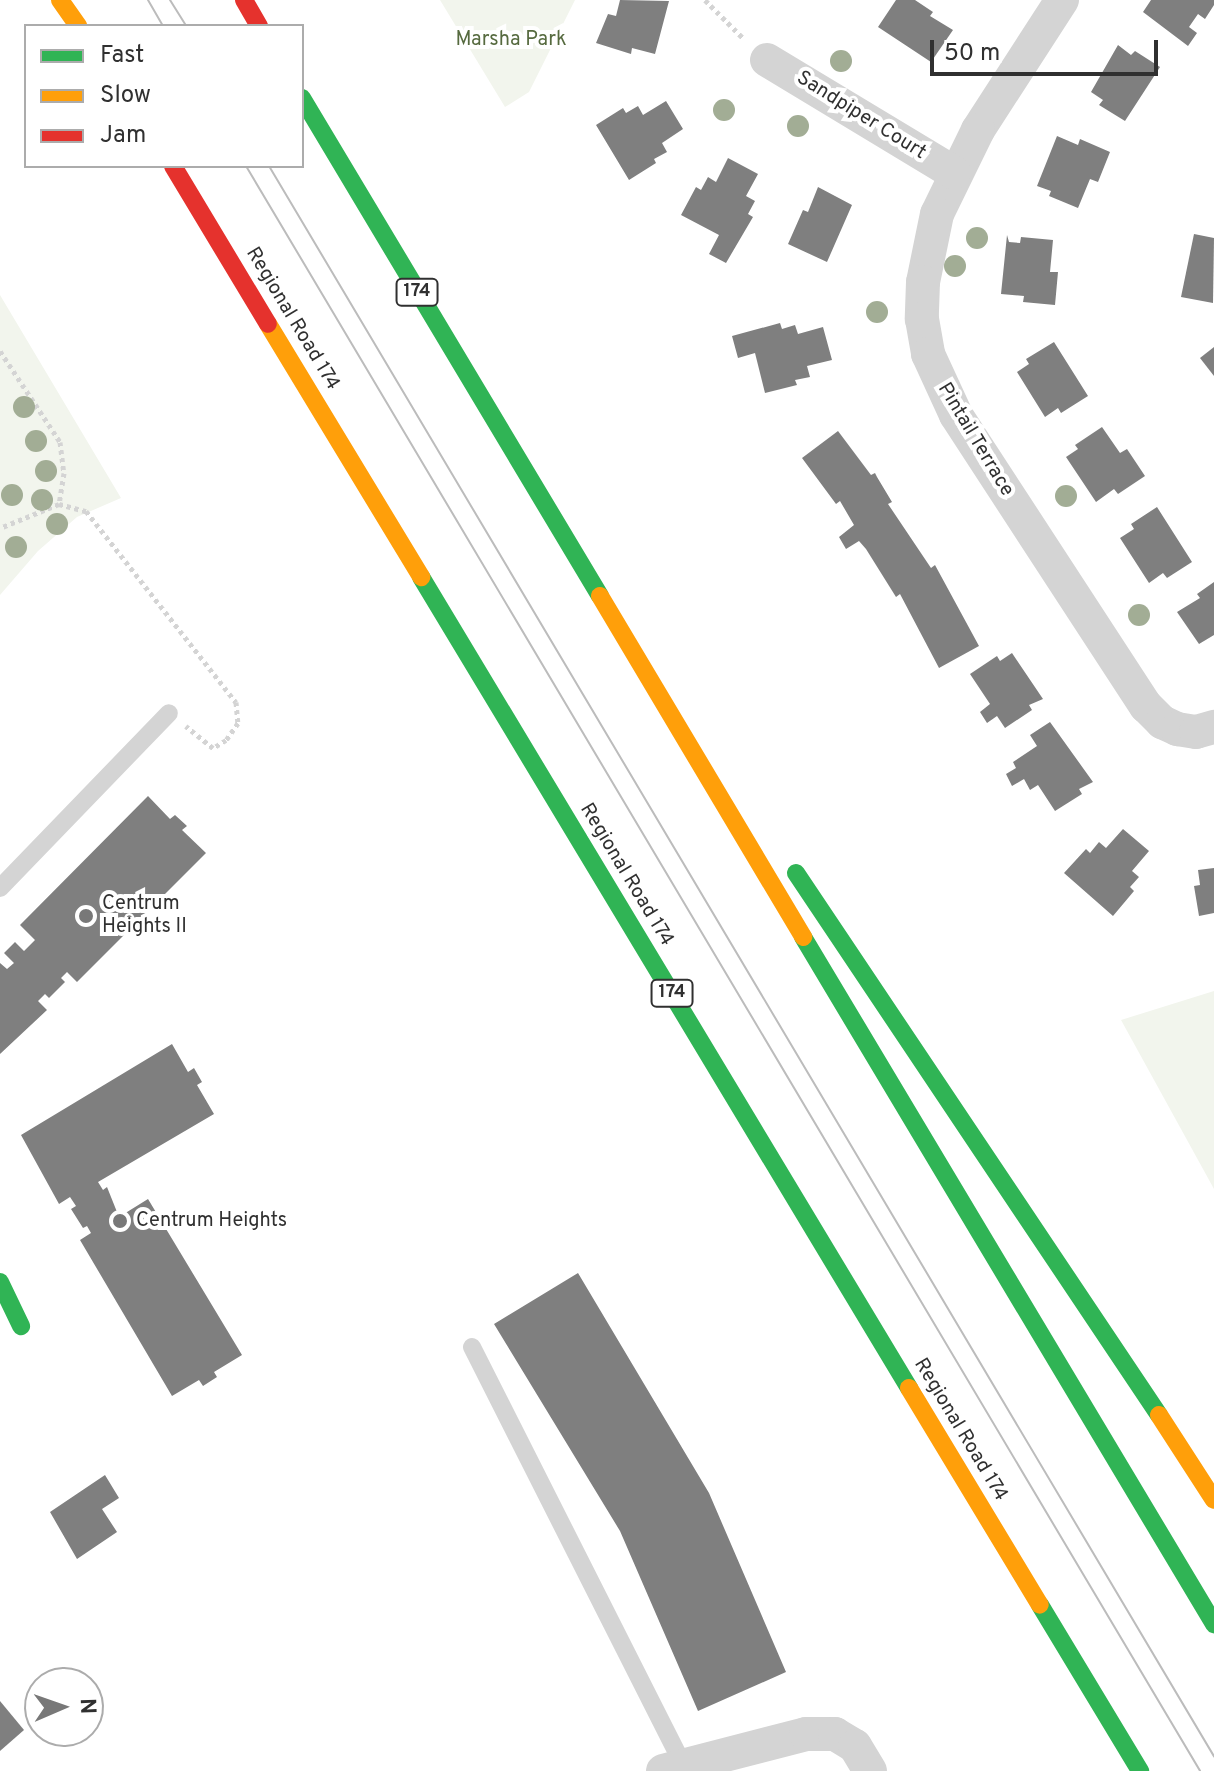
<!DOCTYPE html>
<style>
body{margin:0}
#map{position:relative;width:1214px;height:1771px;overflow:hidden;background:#fff;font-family:Overpass,sans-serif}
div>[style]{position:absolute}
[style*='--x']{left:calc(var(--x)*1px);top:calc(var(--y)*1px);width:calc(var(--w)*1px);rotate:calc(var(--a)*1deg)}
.green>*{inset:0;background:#f2f5ed}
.building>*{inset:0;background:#7f7f7f}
.path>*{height:5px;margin-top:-2.5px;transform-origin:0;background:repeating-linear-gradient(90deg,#d4d4d4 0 4px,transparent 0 8px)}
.lane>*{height:18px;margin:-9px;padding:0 9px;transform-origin:9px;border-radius:9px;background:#d4d4d4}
.street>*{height:34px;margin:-17px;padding:0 17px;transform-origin:17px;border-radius:17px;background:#d4d4d4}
.fast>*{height:18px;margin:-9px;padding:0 9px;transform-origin:9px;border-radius:9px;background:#30b455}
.slow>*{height:18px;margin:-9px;padding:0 9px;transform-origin:9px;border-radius:9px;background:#ff9f0a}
.jam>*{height:18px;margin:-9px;padding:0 9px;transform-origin:9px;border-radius:9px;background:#e5322d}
.tram>*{height:2px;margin:-1px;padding:0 1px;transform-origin:1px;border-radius:1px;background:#bcbcbc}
.trees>*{width:22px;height:22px;margin:-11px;border-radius:50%;background:#a2ad95}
.dots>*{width:22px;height:22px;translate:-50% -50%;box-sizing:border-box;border:4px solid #fff;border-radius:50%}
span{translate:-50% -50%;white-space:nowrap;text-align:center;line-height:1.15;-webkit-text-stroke:8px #fff;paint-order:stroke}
.shield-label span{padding:2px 6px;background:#fff;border:2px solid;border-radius:6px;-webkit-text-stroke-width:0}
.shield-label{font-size:18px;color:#303030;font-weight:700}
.park-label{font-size:20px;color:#566a3f}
.street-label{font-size:20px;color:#303030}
.poi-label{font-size:20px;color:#303030}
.left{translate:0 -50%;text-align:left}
.legend{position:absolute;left:24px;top:24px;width:280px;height:144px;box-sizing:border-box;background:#fff;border:2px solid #acacac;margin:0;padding:10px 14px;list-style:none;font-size:24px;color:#303030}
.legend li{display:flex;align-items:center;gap:16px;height:40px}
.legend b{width:40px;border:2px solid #acacac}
.north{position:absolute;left:24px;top:1667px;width:80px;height:80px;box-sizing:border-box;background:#fff;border:2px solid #acacac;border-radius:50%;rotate:88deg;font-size:22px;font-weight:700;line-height:32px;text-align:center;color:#303030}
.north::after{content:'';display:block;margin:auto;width:28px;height:36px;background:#787878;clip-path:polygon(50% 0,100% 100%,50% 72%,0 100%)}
.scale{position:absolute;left:930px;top:40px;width:228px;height:36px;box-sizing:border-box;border:4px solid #303030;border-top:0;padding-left:10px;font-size:24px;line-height:28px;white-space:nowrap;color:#303030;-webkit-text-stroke:6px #fff;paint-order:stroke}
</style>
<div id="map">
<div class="green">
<i style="clip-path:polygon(440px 0,575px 0,529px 92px,505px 107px)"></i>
<i style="clip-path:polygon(0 295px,121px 498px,77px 517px,38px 551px,0 595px)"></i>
<i style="clip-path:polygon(1214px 991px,1214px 1189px,1121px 1020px)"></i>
</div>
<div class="building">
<i style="clip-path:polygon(620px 0,669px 1px,655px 54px,632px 48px,631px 54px,596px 43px,608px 14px,616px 16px)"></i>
<i style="clip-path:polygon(896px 0,915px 0,933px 12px,930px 16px,953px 30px,931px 62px,878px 27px)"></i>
<i style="clip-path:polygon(1151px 0,1214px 0,1214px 5px,1205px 19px,1198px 14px,1189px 27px,1197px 33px,1188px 46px,1143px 12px)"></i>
<i style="clip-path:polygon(1118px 45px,1131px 55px,1135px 51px,1160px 67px,1125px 121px,1099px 105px,1103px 100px,1091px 92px)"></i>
<i style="clip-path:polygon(666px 101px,683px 129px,662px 143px,667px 152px,654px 159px,656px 163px,629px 180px,596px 125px,623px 108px,626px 113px,638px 106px,643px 115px)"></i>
<i style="clip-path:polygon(1057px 136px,1078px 145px,1080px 139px,1110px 152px,1098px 182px,1090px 179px,1078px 208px,1049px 196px,1051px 191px,1037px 186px)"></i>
<i style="clip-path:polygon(728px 158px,758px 174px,746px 196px,755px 201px,748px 214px,753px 217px,726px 263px,709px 254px,719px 235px,681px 215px,696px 187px,701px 190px,708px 177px,716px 182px)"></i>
<i style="clip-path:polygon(818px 187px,852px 205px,827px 262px,788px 244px,803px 210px,808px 212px)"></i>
<i style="clip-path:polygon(1194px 234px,1214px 238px,1213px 303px,1181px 297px)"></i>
<i style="clip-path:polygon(1007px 235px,1009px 242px,1020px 243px,1021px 237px,1053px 240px,1050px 272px,1058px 272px,1055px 305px,1023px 302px,1024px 296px,1001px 294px)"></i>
<i style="clip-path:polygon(780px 323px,782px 329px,795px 325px,798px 334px,823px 327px,832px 360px,807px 366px,810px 377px,795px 380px,797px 385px,765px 393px,755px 353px,738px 358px,732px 336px)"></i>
<i style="clip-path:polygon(1054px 342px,1088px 396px,1061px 413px,1058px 408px,1045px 417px,1017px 372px,1029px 364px,1026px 359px)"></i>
<i style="clip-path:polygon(1214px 347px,1214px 376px,1200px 358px)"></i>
<i style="clip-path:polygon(1102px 427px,1120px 453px,1127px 449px,1145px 476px,1118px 494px,1114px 489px,1096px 502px,1066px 457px,1078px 449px,1075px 445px)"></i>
<i style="clip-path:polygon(838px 431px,871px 475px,875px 473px,877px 477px,892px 502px,888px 504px,931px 568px,935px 565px,979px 646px,939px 668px,900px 594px,896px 597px,866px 549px,859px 541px,846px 549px,839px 537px,854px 525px,840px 501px,836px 504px,802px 458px)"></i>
<i style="clip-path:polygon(1157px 507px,1192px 562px,1167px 578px,1163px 573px,1149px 583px,1120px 538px,1134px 529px,1131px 524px)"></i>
<i style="clip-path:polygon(1214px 582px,1214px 635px,1199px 644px,1177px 612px,1200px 598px,1197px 594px)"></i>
<i style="clip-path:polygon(1012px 653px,1043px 699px,1029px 705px,1032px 710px,1005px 728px,997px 716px,987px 723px,980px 712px,990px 704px,970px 674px,997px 656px,1000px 661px)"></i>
<i style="clip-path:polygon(1050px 722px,1093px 782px,1079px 789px,1082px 794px,1055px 811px,1038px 785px,1030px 790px,1024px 779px,1012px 786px,1006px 774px,1016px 768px,1013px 762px,1037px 746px,1030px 735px)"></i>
<i style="clip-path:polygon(148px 796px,170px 819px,175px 815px,187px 826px,182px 830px,206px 853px,77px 982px,67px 972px,61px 978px,65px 982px,49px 998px,45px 994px,38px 1001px,47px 1010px,0 1054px,0 963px,7px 969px,14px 963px,4px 953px,15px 942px,24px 951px,35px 940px,20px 925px)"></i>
<i style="clip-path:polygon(1123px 829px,1149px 851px,1132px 871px,1139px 877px,1130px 887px,1134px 891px,1113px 916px,1064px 873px,1086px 849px,1090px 853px,1099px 842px,1106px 848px)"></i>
<i style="clip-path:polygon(1214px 868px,1214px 913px,1199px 916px,1194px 886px,1200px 885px,1198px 870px)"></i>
<i style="clip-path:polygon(172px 1044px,188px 1072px,194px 1068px,202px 1082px,197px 1085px,214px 1114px,98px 1182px,103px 1190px,107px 1187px,119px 1217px,148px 1199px,242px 1355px,214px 1372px,217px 1377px,203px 1386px,199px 1380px,172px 1396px,80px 1240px,91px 1233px,87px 1226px,83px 1228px,71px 1209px,76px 1206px,70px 1197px,59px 1204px,21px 1135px)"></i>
<i style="clip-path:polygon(578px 1273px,709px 1493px,786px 1672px,698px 1711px,620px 1531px,494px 1324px)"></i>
<i style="clip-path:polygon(105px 1475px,119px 1498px,102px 1509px,117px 1532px,77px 1559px,50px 1512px)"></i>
<i style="clip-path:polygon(0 1701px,24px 1730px,0 1751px)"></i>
</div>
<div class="path">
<i style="--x:705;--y:0;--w:55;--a:45"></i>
<i style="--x:0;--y:351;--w:109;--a:56.6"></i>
<i style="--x:60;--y:442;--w:31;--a:83"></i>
<i style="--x:64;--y:473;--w:31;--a:99"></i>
<i style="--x:59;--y:504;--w:64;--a:157.9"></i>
<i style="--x:59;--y:504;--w:28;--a:15"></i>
<i style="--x:86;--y:511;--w:243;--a:51.9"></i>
<i style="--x:236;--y:702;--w:21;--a:85"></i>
<i style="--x:238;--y:723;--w:21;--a:125"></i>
<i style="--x:226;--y:740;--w:15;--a:148"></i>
<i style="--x:213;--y:748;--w:35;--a:-141"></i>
</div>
<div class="lane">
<i style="--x:0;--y:888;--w:243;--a:-46"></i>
<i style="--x:472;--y:1347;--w:470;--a:63.2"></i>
</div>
<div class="street">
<i style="--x:1062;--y:0;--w:155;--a:122.9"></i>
<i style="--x:978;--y:130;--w:93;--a:116"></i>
<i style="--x:937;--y:214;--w:69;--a:101.6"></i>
<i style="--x:923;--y:282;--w:37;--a:92"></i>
<i style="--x:922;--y:319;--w:36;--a:80"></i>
<i style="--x:928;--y:354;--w:67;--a:65.3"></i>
<i style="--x:956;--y:415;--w:348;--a:56.9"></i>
<i style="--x:1146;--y:706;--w:23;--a:45"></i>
<i style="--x:1162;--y:722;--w:17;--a:25"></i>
<i style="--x:1177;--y:729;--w:19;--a:9"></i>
<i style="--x:1196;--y:732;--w:19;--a:-16"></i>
<i style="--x:767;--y:60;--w:218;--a:31.1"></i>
<i style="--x:663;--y:1771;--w:148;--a:-14.5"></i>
<i style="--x:806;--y:1734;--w:29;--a:0"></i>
<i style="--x:835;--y:1734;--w:23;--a:31"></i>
<i style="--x:855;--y:1746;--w:29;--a:59"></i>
</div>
<div class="fast">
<i style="--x:302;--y:98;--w:580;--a:59.1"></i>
<i style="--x:421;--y:577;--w:947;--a:58.96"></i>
<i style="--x:796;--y:873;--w:652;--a:56.19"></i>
<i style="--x:803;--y:937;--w:801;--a:59.11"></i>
<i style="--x:0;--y:1282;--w:49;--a:64.5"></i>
<i style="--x:1040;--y:1605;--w:194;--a:58.9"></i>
</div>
<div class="slow">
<i style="--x:60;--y:0;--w:32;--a:55"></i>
<i style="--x:268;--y:324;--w:296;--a:58.8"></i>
<i style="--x:600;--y:596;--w:397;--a:59.2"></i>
<i style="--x:909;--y:1388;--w:253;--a:58.9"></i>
<i style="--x:1159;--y:1415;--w:101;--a:57.1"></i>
</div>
<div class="jam">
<i style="--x:244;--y:0;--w:30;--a:60"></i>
<i style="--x:173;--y:166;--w:184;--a:59"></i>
</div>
<div class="tram">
<i style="--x:148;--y:0;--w:30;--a:60"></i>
<i style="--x:170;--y:0;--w:31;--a:58"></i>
<i style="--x:246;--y:166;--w:1867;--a:59.27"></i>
<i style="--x:269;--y:166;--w:1850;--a:59.28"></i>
</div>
<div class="trees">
<i style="left:841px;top:61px"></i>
<i style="left:724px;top:110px"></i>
<i style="left:798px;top:126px"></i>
<i style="left:977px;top:238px"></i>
<i style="left:955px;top:266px"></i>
<i style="left:877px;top:312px"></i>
<i style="left:24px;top:407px"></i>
<i style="left:36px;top:441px"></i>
<i style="left:46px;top:471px"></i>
<i style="left:12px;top:495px"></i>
<i style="left:1066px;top:496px"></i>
<i style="left:42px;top:500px"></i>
<i style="left:57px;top:524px"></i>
<i style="left:16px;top:547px"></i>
<i style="left:1139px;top:615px"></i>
</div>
<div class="dots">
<i style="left:86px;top:916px;background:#787878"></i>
<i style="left:120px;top:1221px;background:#787878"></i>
</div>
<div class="shield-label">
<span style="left:417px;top:292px">174</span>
<span style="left:672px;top:993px">174</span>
</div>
<div class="park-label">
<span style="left:511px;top:40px">Marsha Park</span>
</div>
<div class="street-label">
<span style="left:861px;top:116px;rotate:32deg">Sandpiper Court</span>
<span style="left:292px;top:319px;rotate:59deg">Regional Road 174</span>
<span style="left:975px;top:440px;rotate:59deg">Pintail Terrace</span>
<span style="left:626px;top:875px;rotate:59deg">Regional Road 174</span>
<span style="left:960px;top:1430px;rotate:59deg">Regional Road 174</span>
</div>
<div class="poi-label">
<span class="left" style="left:102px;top:916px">Centrum<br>Heights II</span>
<span class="left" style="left:136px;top:1221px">Centrum Heights</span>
</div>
<ul class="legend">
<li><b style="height:10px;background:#30b455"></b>Fast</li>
<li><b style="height:10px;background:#ff9f0a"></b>Slow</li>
<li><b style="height:10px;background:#e5322d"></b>Jam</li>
</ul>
<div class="north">N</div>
<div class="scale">50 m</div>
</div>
